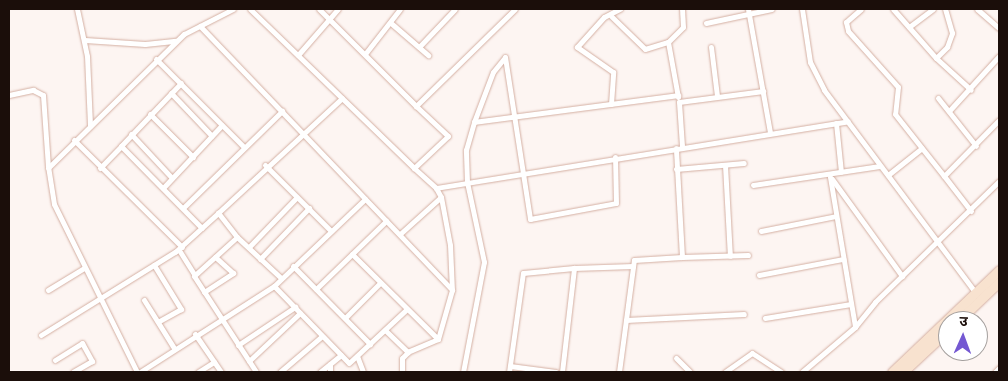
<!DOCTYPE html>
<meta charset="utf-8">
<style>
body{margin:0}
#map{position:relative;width:1008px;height:381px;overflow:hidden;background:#fdf5f2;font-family:"Alegreya Sans","Noto Sans Devanagari",sans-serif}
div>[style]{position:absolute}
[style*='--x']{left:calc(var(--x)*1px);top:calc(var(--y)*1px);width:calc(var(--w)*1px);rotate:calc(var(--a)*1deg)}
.roads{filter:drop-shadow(0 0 1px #d4afa2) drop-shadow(0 0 1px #d4afa2)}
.minor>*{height:5px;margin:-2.5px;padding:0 2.5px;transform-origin:2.5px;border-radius:2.5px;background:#fff}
.primary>*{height:9px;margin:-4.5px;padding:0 4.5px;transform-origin:4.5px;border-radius:4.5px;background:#f8e2cf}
span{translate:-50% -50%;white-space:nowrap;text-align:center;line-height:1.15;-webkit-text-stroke:4px #fff;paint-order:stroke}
.frame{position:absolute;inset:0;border:10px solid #1b0e0a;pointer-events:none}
.north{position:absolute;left:938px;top:311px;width:50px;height:50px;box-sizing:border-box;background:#fff;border:1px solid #a49f9d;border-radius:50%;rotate:2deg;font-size:14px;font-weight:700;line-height:20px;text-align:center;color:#1b0e0a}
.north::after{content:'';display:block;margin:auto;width:18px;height:22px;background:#7458d2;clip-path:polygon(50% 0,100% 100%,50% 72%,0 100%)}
</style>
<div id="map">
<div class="roads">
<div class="minor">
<i style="--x:77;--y:9;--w:48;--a:78"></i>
<i style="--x:87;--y:56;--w:70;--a:87.5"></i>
<i style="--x:250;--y:9;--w:228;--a:44.1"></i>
<i style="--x:319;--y:9;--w:137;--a:45"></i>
<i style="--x:515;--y:9;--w:139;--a:135.6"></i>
<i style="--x:416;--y:106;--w:44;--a:43.2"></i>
<i style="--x:448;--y:136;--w:47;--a:136.7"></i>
<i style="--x:414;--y:168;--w:30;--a:42"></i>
<i style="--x:436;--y:188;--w:417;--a:-9.2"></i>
<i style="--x:748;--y:9;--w:126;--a:79.9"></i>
<i style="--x:802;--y:9;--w:54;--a:81.4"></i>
<i style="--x:810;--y:62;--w:31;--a:63"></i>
<i style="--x:824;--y:90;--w:254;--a:53.2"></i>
<i style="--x:861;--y:9;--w:20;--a:139"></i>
<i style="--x:846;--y:22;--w:9;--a:77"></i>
<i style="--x:848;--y:31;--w:75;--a:48.2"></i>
<i style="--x:898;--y:87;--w:27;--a:96"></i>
<i style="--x:895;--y:114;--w:79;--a:51.7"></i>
<i style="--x:893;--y:9;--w:65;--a:48.7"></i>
<i style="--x:936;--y:58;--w:47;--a:42.4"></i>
<i style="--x:977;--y:9;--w:29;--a:41"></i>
<i style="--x:611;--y:16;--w:47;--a:44.1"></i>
<i style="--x:645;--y:49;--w:24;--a:-17"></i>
<i style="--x:706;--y:23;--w:67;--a:-12"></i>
<i style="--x:392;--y:24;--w:48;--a:40.7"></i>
<i style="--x:200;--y:26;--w:365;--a:46.3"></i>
<i style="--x:452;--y:290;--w:51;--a:105.9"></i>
<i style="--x:438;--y:339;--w:33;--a:157"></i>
<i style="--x:408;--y:352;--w:8;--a:135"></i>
<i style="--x:402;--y:358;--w:14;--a:90"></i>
<i style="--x:909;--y:27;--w:30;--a:-37"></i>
<i style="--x:85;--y:40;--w:60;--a:3.8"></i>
<i style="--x:145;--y:44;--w:31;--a:-6"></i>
<i style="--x:419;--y:47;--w:52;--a:-46.5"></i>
<i style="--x:711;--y:47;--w:49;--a:83"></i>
<i style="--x:365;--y:54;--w:57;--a:-52.1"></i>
<i style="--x:298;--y:55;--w:61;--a:-49"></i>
<i style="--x:505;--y:57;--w:164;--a:81.2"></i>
<i style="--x:530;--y:219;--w:87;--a:-10.5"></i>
<i style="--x:616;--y:203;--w:46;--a:-91.2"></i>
<i style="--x:936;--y:58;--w:16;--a:-45"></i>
<i style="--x:947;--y:47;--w:15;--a:-70"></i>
<i style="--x:952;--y:33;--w:25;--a:-106"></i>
<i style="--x:156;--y:59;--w:124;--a:45"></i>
<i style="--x:181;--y:83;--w:87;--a:133.6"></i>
<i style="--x:121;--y:146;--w:115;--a:45.4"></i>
<i style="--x:171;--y:93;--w:59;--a:46.4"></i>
<i style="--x:9;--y:95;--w:25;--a:-12"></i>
<i style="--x:33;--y:90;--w:11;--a:27"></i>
<i style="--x:43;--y:95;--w:72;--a:86"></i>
<i style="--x:678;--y:97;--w:56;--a:-100.3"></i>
<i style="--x:668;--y:42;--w:21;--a:-45"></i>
<i style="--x:683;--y:27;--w:18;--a:-93"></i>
<i style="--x:938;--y:98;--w:61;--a:51.6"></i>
<i style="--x:611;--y:104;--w:32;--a:-86"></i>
<i style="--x:613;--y:72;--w:44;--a:-145.2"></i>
<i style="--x:577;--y:47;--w:40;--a:-48"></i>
<i style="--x:604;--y:17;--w:18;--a:-27"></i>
<i style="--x:949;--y:111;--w:74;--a:-47.7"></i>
<i style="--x:150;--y:114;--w:61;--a:45"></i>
<i style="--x:474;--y:122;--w:53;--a:-69.2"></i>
<i style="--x:493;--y:72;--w:19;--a:-51"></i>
<i style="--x:836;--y:123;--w:49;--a:84.2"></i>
<i style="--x:131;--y:134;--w:60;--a:47"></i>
<i style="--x:74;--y:140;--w:152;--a:44.7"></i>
<i style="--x:682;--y:146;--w:44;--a:-93.9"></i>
<i style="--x:679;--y:102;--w:85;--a:-7.5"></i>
<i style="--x:265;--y:165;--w:93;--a:45"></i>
<i style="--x:725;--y:165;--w:91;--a:86.9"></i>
<i style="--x:100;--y:168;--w:30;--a:-46"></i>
<i style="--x:676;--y:169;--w:68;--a:-5"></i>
<i style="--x:888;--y:175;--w:43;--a:-38.5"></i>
<i style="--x:830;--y:177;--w:152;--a:80.5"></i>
<i style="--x:832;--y:179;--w:120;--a:54.2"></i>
<i style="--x:753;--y:185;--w:128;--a:-8.5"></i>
<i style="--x:163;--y:188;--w:86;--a:-46.9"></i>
<i style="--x:441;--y:197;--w:49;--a:79.4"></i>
<i style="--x:450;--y:245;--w:45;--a:87.5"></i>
<i style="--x:183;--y:208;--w:139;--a:-44.4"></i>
<i style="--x:971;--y:211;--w:44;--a:-127.6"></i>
<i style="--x:944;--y:176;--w:78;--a:-45.5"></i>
<i style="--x:761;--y:231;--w:76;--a:-11.3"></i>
<i style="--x:400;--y:234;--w:55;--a:-42.1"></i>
<i style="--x:441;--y:197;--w:10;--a:-119"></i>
<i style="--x:237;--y:237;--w:58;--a:137.8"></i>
<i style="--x:194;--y:276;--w:114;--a:57.1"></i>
<i style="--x:249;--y:247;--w:69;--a:-46.2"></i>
<i style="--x:179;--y:250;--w:28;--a:58"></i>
<i style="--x:352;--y:254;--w:121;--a:44.7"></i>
<i style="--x:682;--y:257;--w:66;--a:-1.7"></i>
<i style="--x:260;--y:259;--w:71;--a:-46.1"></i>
<i style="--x:154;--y:265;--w:52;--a:58.5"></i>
<i style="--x:181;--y:309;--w:26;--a:151"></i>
<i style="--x:293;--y:266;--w:110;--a:45.4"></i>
<i style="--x:759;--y:275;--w:86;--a:-10.8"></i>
<i style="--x:281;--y:278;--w:60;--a:-137"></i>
<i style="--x:237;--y:237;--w:31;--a:-128"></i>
<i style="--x:218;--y:213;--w:169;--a:-42.8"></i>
<i style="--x:274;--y:286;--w:126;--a:-43.7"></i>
<i style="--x:316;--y:289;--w:98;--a:-44.2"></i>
<i style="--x:48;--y:290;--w:42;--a:-31.4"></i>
<i style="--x:204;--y:292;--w:35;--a:-33"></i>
<i style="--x:233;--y:273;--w:24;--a:-138"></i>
<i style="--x:144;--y:300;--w:57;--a:58"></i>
<i style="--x:345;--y:318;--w:49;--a:-45"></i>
<i style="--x:765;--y:318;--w:87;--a:-9.2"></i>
<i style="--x:626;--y:320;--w:118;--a:-2.9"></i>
<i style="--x:385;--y:330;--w:32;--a:44"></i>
<i style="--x:195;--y:334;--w:46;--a:55.6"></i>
<i style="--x:41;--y:335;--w:158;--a:-31.8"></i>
<i style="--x:175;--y:252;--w:58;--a:-42.2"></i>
<i style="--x:238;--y:345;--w:69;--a:-33.7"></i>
<i style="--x:357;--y:356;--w:17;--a:69"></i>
<i style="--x:676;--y:358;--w:20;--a:45"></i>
<i style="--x:55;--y:360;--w:32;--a:-32"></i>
<i style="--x:82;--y:343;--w:21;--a:61"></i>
<i style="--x:92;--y:361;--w:22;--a:150"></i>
<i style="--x:249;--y:361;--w:70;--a:-43.3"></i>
<i style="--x:510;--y:366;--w:46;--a:7.4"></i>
<i style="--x:137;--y:372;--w:187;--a:-116.3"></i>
<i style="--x:54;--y:204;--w:36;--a:-99"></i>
<i style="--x:48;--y:168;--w:191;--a:-44.6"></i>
<i style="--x:184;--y:34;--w:55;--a:-27"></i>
<i style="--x:140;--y:372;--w:159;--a:-32.7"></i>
<i style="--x:274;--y:286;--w:107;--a:45.8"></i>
<i style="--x:349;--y:363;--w:79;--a:-43"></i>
<i style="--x:198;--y:372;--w:19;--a:-32"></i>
<i style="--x:280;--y:372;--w:54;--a:-40.5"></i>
<i style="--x:320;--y:372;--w:27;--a:-39"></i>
<i style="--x:330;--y:372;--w:8;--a:-90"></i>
<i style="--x:463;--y:372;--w:112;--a:-79.2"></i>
<i style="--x:484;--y:262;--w:82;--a:-102"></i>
<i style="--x:467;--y:182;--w:32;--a:-92"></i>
<i style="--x:466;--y:150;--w:29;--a:-74"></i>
<i style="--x:474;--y:122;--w:206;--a:-7.5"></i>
<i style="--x:509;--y:372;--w:100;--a:-82"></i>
<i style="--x:523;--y:273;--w:51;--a:-5.6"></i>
<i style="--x:562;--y:372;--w:105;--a:-83.4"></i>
<i style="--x:574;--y:268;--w:59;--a:-1.9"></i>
<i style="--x:619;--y:372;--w:113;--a:-82.4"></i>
<i style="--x:634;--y:260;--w:48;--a:-3.6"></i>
<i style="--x:682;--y:257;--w:109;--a:-93.2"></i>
<i style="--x:725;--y:372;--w:33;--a:-35"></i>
<i style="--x:752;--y:353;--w:35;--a:33"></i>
<i style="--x:802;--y:372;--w:70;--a:-40.3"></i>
<i style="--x:855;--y:327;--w:32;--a:-51"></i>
<i style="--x:875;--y:302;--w:173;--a:-44.3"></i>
<i style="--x:995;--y:372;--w:6;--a:-45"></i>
</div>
<div class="primary">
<i style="--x:958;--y:321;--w:57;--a:-43.6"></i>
<i style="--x:892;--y:372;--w:148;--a:-43.6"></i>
<i style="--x:903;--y:372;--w:62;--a:-43"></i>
</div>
</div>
<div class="frame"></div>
<div class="north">उ</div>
</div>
